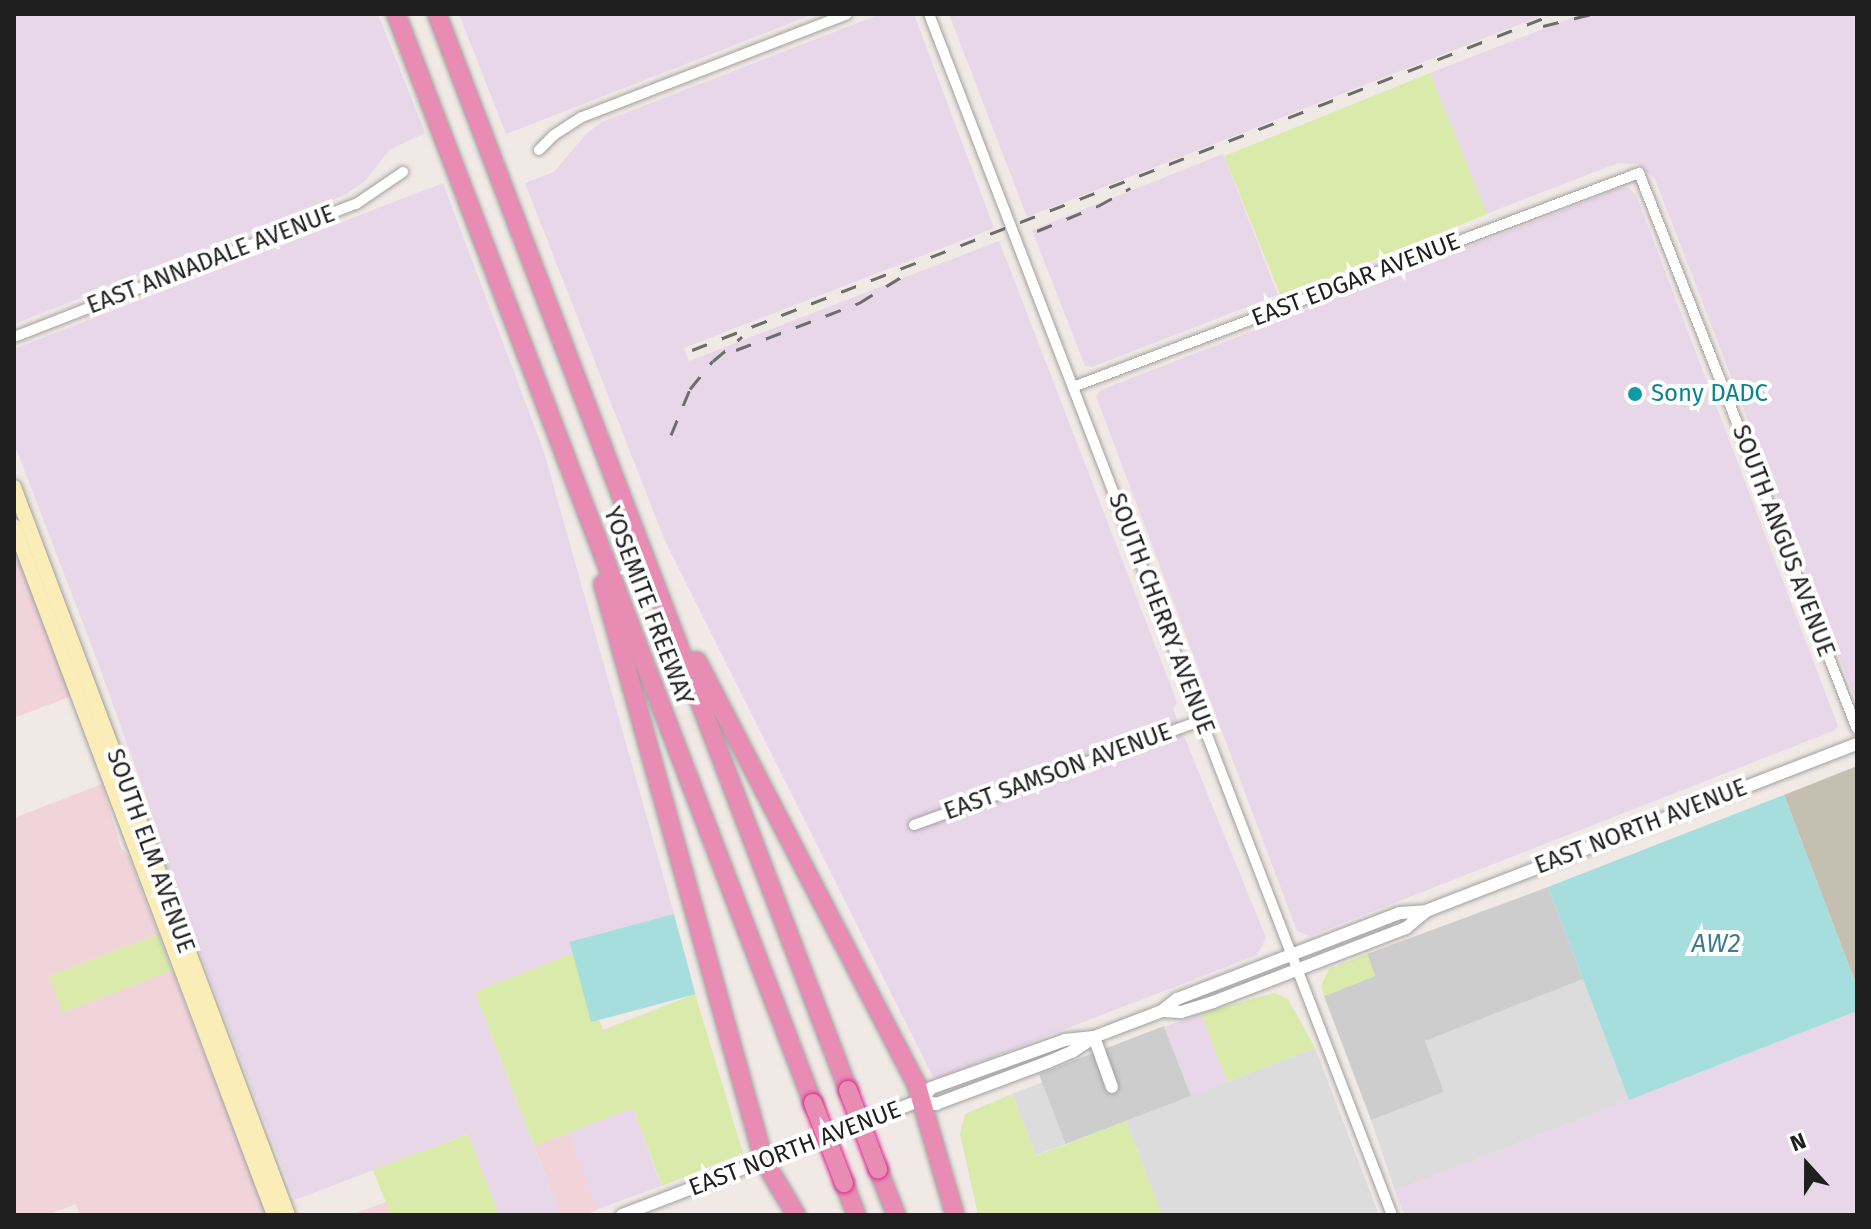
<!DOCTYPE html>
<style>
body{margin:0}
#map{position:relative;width:1871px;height:1229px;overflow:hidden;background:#f0e9e5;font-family:"Fira Sans",sans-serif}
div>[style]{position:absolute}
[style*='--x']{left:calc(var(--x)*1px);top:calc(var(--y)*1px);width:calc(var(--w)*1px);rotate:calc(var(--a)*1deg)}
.residential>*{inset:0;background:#dddcdc;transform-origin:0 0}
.commercial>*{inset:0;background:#f1d4da}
.industrial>*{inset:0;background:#e8d7e9;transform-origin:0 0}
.religious>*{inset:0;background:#cdcdcd;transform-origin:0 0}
.construction>*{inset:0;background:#c4bfb0}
.grass>*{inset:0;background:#d9eaaa;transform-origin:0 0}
.water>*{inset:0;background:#a5dedd;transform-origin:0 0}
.roads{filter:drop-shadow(0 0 2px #a0a0a0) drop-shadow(0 0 2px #a0a0a0)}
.minor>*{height:10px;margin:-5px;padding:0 5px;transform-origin:5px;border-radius:5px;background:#fff}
.tertiary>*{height:12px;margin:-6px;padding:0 6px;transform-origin:6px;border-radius:6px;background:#fff}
.secondary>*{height:14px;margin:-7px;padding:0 7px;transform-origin:7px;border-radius:7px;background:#faedb8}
.motorway>*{height:18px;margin:-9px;padding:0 9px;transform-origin:9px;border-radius:9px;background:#e88cb4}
.rail>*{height:3px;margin-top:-1.5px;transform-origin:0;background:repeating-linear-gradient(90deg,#6d6d6d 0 16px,transparent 0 32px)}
.bridges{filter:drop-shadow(0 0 2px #dd2390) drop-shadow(0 0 2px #dd2390)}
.motorway-bridge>*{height:18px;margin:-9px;padding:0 9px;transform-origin:9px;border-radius:9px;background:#e88cb4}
.dots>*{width:22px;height:22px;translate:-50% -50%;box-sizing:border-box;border:4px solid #fff;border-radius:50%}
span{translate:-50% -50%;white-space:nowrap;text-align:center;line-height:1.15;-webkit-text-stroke:8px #fff;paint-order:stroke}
.street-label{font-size:24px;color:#1f1f1f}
.culture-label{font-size:24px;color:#0d838f}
.left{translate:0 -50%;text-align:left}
.water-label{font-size:26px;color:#3f7b90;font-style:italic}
.frame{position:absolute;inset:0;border:16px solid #1f1f1f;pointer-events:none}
.north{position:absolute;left:1767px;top:1125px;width:80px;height:80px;-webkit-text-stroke:6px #fff;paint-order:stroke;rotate:339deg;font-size:22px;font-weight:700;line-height:32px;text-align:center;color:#1f1f1f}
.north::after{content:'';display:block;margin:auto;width:28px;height:36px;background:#1f1f1f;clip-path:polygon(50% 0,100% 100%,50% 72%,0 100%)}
</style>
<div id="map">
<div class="residential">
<i style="clip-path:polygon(1583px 979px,1629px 1100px,1395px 1191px,1371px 1120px,1444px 1092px,1425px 1041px)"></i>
<i style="clip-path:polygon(1315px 1048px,1379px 1215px,1162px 1215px,1126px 1121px)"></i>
<i style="left:1043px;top:1082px;width:66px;height:33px;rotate:69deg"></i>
</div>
<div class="commercial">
<i style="clip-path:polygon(14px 546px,72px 696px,14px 718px)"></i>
<i style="clip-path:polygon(102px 784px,121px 848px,128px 855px,158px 934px,49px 976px,63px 1012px,172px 970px,266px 1215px,80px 1215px,76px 1204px,47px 1215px,14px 1215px,14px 818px)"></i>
<i style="clip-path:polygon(569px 1132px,599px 1209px,585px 1215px,560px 1215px,534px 1146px)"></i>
<i style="clip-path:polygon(386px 1202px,391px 1215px,351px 1215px)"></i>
</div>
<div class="industrial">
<i style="clip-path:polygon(14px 14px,378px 14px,425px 133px,389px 150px,365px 181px,343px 196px,14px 324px)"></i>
<i style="clip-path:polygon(459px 14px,814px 14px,506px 134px)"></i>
<i style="clip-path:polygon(881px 14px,914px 14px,994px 228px,684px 348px,689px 361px,999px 241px,1177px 702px,1173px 709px,1266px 938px,1257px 955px,941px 1077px,933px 1077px,665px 541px,525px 183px,554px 172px,586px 134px,602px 122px)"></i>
<i style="clip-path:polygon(949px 14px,1546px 14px,1027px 217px)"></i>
<i style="clip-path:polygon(1582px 14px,1857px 14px,1857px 703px,1655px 179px,1637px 164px,1618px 163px,1486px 214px,1430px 73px)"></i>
<i style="clip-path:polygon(1223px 154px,1278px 295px,1092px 367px,1085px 366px,1032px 230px)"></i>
<i style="clip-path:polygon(443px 183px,544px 452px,674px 914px,475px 992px,560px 1215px,499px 1215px,467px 1134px,295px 1200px,156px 838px,160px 836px,97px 660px,14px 443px,14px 349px)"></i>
<i style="clip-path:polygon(1620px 188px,1629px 188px,1636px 195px,1838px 726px,1833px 731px,1310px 936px,1297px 931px,1096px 396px,1101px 390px)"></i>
<i style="clip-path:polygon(1857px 1011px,1857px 1215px,1404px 1215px,1395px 1191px)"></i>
<i style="left:1201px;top:1013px;width:74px;height:39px;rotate:69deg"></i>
<i style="left:633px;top:1108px;width:83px;height:68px;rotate:70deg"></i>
</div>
<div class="religious">
<i style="clip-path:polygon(1548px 887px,1583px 979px,1425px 1041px,1444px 1092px,1371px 1120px,1324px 996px,1375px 976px,1367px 954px)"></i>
<i style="left:1164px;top:1026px;width:75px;height:134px;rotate:69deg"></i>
</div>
<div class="construction">
<i style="clip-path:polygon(1857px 766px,1857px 987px,1784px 795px)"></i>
</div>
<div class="grass">
<i style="left:1430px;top:73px;width:152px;height:222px;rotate:68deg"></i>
<i style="left:158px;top:934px;width:39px;height:117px;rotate:69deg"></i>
<i style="clip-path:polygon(573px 953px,603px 1030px,695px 994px,743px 1153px,662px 1186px,633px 1108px,534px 1146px,475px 992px)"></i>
<i style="clip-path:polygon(1367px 954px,1375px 976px,1324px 996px,1321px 986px,1329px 969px)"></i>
<i style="clip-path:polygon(1274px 993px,1288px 999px,1315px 1048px,1227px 1082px,1201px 1013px)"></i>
<i style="clip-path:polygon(1012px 1094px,1036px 1156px,1126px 1121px,1162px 1215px,978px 1215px,960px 1134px,965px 1114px)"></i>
<i style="clip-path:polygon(468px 1134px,499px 1215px,391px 1215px,373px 1170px)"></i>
</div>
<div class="water">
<i style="clip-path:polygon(1784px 795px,1857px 987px,1857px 1011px,1629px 1100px,1548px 887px)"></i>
<i style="left:674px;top:914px;width:83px;height:108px;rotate:75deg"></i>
</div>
<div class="roads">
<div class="minor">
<i style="--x:929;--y:14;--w:1287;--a:68.92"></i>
<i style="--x:539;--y:150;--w:21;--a:-45"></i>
<i style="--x:554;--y:135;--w:33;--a:-33"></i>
<i style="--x:582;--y:117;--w:284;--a:-21.2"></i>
<i style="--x:14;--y:337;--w:367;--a:-21.3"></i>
<i style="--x:356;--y:204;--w:57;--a:-34.2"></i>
<i style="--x:1073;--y:387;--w:605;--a:-20.71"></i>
<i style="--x:1639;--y:173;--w:597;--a:68.59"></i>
<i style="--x:914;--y:825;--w:307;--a:-20"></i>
</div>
<div class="tertiary">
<i style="--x:1162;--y:1011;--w:19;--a:3"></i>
<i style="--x:1181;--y:1012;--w:34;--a:-17"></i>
<i style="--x:1213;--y:1002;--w:207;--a:-21"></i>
<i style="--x:1406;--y:928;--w:26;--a:-40"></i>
<i style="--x:922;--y:1100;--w:15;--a:16"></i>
<i style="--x:936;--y:1104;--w:120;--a:-20.6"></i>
<i style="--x:1048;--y:1062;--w:26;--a:-23"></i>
<i style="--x:1072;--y:1052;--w:27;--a:-34"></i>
<i style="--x:1094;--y:1037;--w:73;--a:-20.9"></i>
<i style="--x:1162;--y:1011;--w:19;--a:-39"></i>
<i style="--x:1177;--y:999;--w:239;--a:-21.1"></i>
<i style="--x:1400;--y:913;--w:26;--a:-4"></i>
<i style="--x:1426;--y:911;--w:462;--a:-21.2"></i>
<i style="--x:622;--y:1215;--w:321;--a:-21"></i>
<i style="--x:922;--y:1100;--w:15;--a:-53"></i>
<i style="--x:931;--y:1088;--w:142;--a:-19.7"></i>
<i style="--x:1065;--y:1040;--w:29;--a:-6"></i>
<i style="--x:1094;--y:1037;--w:53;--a:70.2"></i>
</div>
<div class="secondary">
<i style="--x:14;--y:487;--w:778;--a:69.37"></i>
<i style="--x:14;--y:526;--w:736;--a:69.33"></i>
</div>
<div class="motorway">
<i style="--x:396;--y:14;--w:1166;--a:69.05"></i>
<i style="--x:437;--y:14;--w:1152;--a:69.09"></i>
<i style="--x:603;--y:584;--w:599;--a:74.41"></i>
<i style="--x:764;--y:1161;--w:63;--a:59.3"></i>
<i style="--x:697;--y:661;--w:479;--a:62.6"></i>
<i style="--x:917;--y:1086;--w:134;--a:73.6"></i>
<i style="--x:878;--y:1169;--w:49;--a:68.6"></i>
<i style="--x:844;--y:1183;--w:34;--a:69"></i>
</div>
</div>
<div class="rail">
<i style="--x:1543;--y:26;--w:50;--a:-13.8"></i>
<i style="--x:1037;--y:231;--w:66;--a:-22.3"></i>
<i style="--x:1098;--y:206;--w:37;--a:-29"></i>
<i style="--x:692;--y:350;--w:925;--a:-21.3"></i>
<i style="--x:736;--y:350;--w:132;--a:-20.9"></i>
<i style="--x:859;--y:303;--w:55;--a:-31.7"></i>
<i style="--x:671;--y:435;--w:50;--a:-67.6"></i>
<i style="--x:690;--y:389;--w:36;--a:-51"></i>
<i style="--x:713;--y:361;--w:38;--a:-40"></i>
</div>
<div class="bridges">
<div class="motorway-bridge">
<i style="--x:848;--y:1090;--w:85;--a:69.2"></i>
<i style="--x:813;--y:1103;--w:86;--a:68.8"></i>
</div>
</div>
<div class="dots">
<i style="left:1635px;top:394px;background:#0f9aa8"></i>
</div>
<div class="street-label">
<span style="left:211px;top:260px;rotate:-21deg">EAST ANNADALE AVENUE</span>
<span style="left:1356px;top:280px;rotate:-21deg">EAST EDGAR AVENUE</span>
<span style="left:1783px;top:541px;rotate:69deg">SOUTH ANGUS AVENUE</span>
<span style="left:648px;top:606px;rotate:69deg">YOSEMITE FREEWAY</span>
<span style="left:1161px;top:614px;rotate:69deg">SOUTH CHERRY AVENUE</span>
<span style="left:1058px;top:772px;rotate:-20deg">EAST SAMSON AVENUE</span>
<span style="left:1641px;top:827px;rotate:-21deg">EAST NORTH AVENUE</span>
<span style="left:150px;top:851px;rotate:70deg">SOUTH ELM AVENUE</span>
<span style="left:795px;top:1149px;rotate:-21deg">EAST NORTH AVENUE</span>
</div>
<div class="culture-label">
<span class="left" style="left:1651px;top:394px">Sony DADC</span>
</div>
<div class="water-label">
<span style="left:1716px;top:944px">AW2</span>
</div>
<div class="frame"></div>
<div class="north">N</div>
</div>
